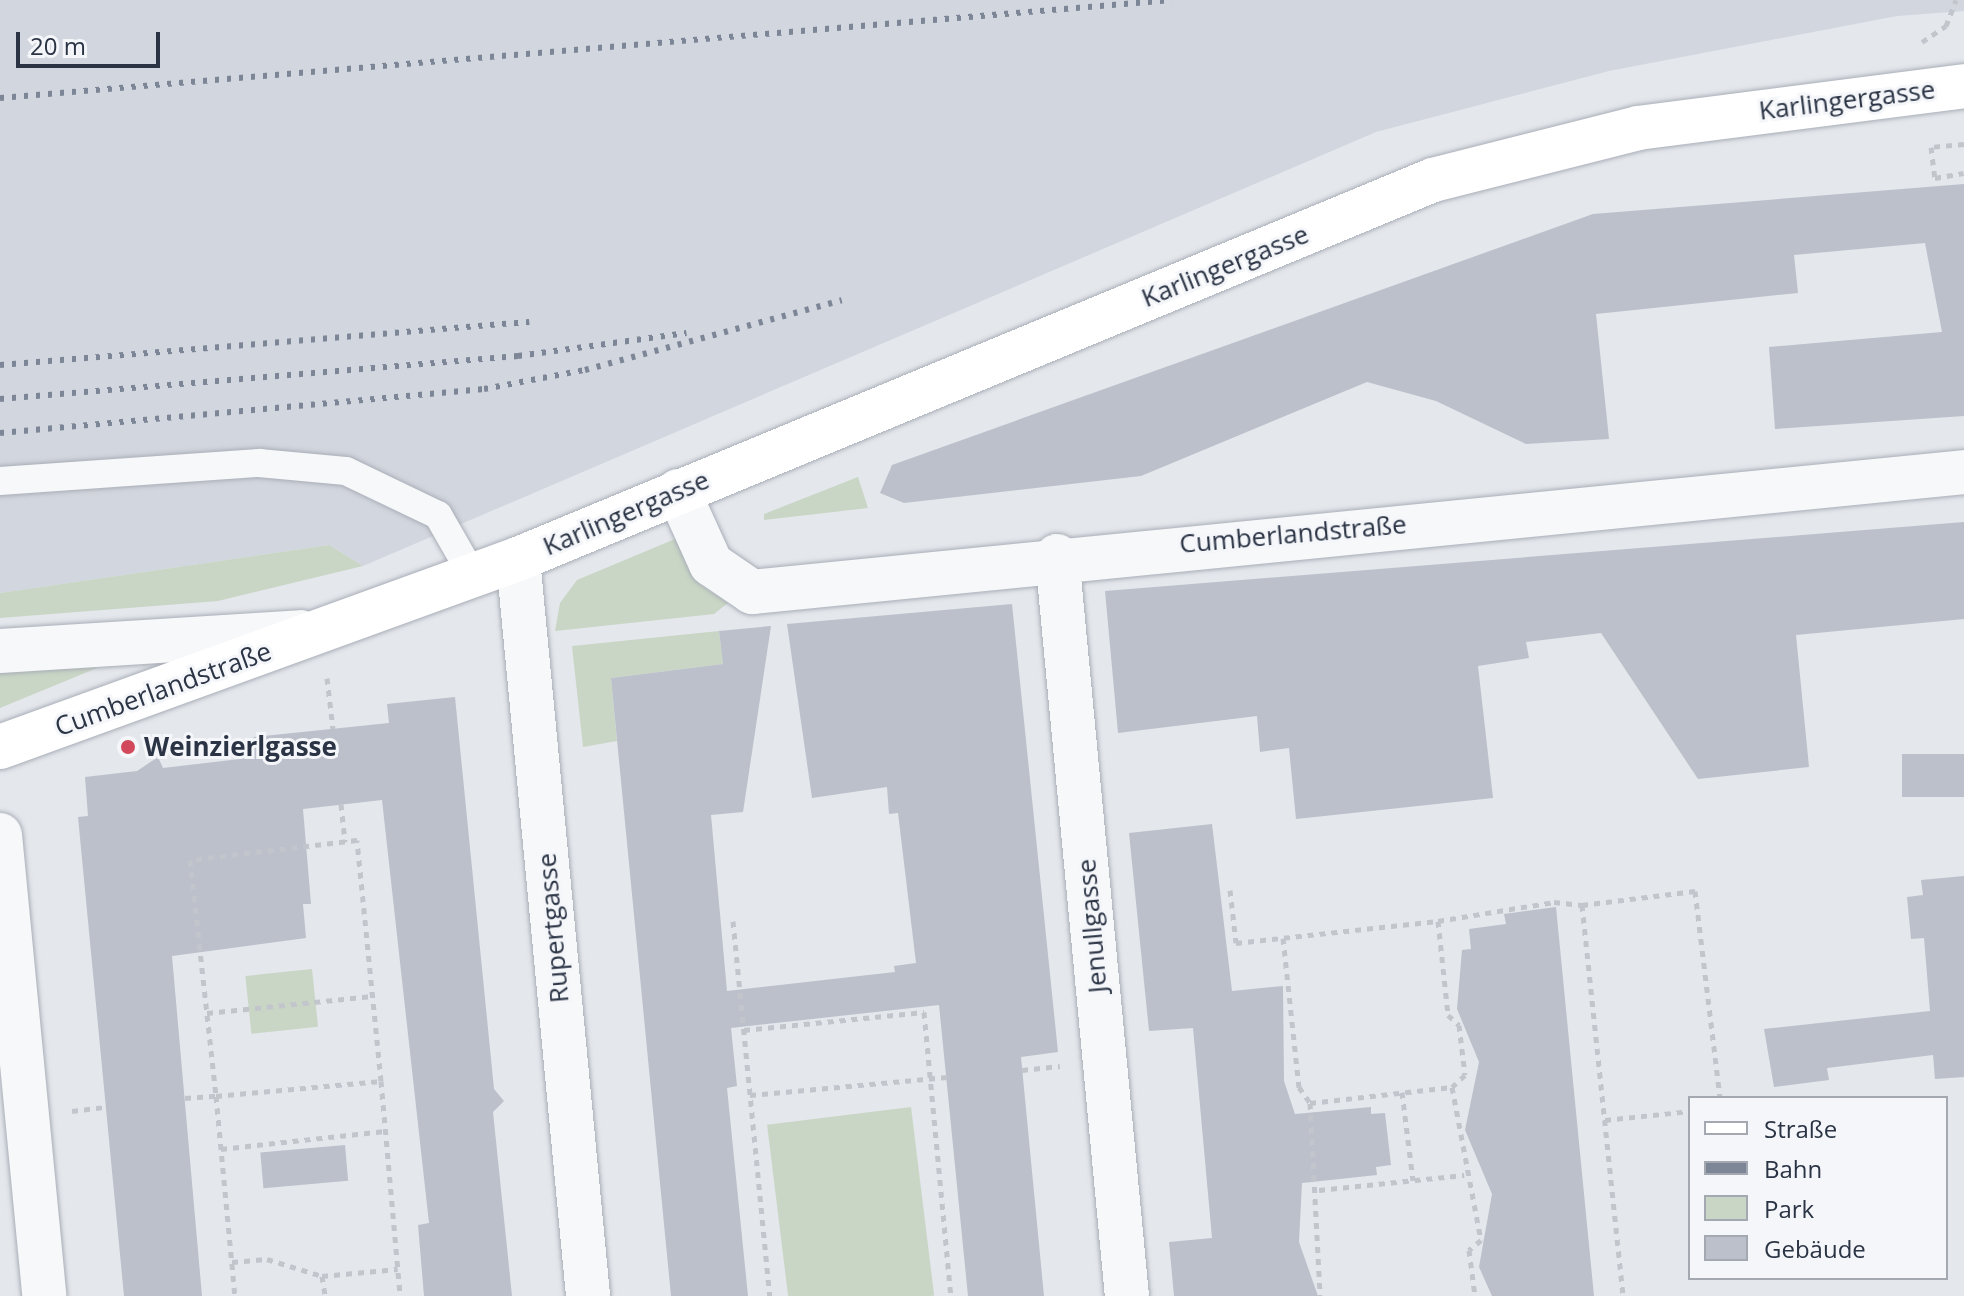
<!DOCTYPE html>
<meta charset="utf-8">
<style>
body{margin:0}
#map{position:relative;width:1964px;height:1296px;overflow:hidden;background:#e4e7ec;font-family:"Open Sans",sans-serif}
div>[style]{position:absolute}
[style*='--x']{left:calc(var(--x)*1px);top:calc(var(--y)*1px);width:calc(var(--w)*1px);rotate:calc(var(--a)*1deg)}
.built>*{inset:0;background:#d2d6de}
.green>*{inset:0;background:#c9d6c5;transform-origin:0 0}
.building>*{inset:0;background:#bbc0ca;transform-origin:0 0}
.path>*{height:5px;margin-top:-2.5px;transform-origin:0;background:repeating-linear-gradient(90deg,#c2c5cb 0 6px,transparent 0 12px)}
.roads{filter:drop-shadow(0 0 2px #a9aeb7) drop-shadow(0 0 2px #a9aeb7)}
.lane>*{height:28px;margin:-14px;padding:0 14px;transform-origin:14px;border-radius:14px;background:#f7f8fa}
.street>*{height:44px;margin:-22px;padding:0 22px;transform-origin:22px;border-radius:22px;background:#f7f8fa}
.secondary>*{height:44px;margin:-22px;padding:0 22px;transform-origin:22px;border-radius:22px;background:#fff}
.rail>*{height:6px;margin-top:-3px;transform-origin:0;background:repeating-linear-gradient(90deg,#7d8696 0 4px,transparent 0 12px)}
.dots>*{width:22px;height:22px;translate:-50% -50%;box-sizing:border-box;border:4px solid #f4f6f9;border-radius:50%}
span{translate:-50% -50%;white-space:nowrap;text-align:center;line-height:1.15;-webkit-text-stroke:6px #f4f6f9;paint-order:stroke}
.street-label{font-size:26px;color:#2b3445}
.poi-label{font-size:26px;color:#2b3445;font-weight:700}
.left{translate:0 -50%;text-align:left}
.legend{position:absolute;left:1688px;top:1096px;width:260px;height:184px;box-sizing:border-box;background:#f4f6f9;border:2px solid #a4a8b1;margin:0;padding:10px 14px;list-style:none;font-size:24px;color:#2b3445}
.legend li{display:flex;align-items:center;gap:16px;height:40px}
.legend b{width:40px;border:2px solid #a4a8b1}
.scale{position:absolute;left:16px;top:32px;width:144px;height:36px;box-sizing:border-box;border:4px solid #2b3445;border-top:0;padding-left:10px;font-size:24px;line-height:28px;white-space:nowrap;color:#2b3445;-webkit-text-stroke:6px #f4f6f9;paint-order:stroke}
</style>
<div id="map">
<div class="built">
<i style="clip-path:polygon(0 0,1964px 0,1964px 11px,1897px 16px,1609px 71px,1376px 132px,363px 566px,329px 545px,0 593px)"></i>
</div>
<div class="green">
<i style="clip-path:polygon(858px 477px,868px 508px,764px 520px,764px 514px)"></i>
<i style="clip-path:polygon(675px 539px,699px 584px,728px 603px,714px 614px,555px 631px,560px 603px,577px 580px)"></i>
<i style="clip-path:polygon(329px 545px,363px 566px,218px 601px,0 618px,0 593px)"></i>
<i style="clip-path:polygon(719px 631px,723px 664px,611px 678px,617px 741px,583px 747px,572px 646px)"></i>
<i style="clip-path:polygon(0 666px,93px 666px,97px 668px,0 708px)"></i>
<i style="left:312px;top:969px;width:58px;height:67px;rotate:84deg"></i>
<i style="left:911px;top:1107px;width:190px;height:145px;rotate:83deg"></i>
</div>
<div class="building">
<i style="clip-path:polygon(1964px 184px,1964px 416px,1775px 429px,1769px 347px,1942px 332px,1925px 243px,1794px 255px,1798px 293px,1596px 314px,1609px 439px,1526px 444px,1436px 401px,1367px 382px,1141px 476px,904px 503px,880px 493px,892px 465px,1593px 214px)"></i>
<i style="clip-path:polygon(1964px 522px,1964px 619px,1796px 635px,1809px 767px,1698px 779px,1601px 633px,1526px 642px,1529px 658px,1478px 666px,1493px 798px,1296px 819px,1289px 748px,1260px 752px,1257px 716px,1118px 733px,1105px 591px)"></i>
<i style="clip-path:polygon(1012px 604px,1058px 1052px,1021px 1057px,1044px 1296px,968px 1296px,939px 1005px,731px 1028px,737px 1086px,727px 1088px,748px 1296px,671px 1296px,611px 678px,723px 664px,719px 631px,771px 626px,743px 812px,711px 815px,727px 991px,895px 972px,894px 966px,916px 963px,898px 813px,889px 814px,887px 787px,812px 798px,787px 624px)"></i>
<i style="clip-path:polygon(455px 697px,494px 1089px,504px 1101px,493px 1112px,512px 1296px,424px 1296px,418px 1225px,429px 1223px,382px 800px,303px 809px,311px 904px,303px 904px,306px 938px,172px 956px,202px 1296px,124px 1296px,78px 817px,88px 816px,85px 777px,137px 771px,158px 757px,163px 768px,240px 759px,254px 737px,389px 723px,387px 704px)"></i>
<i style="left:1964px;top:754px;width:43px;height:62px;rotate:90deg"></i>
<i style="clip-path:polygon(1212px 824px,1232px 991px,1283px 986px,1284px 1081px,1295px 1114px,1371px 1107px,1371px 1114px,1385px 1113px,1391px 1165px,1376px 1167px,1377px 1175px,1302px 1183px,1299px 1242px,1318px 1296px,1174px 1296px,1169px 1242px,1212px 1238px,1193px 1028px,1149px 1031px,1129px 833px)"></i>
<i style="clip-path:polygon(1964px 876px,1964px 1077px,1935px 1079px,1933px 1055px,1827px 1068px,1829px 1080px,1774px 1087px,1764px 1029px,1930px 1011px,1924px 938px,1911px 939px,1907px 897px,1923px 895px,1921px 880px)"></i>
<i style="clip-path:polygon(1556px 907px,1594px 1296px,1492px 1296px,1479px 1267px,1492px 1194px,1465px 1130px,1479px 1062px,1457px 1009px,1462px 950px,1471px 949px,1469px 929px,1506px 924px,1504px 914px)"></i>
<i style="left:345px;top:1145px;width:36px;height:85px;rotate:85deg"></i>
</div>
<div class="path">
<i style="--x:1922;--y:42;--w:29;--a:-34"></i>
<i style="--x:1946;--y:26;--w:28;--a:-69"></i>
<i style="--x:1964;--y:144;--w:33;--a:175"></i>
<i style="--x:1931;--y:147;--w:31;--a:83"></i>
<i style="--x:1935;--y:178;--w:29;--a:-10"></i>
<i style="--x:327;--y:678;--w:51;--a:83.3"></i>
<i style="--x:341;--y:804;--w:38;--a:84"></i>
<i style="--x:1230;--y:890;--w:53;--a:83.5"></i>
<i style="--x:1236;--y:943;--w:203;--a:-6.2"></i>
<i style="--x:1438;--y:921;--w:95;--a:83.9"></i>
<i style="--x:1448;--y:1015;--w:15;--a:42"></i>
<i style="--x:1459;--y:1025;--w:50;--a:83.2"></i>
<i style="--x:1465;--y:1075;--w:18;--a:137"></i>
<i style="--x:1452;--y:1087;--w:156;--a:79.3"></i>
<i style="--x:1481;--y:1240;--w:16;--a:140"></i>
<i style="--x:1469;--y:1250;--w:46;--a:82.6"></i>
<i style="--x:1582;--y:905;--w:114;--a:-7.1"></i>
<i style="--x:1695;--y:891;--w:209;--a:83.1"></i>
<i style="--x:733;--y:921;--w:377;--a:84.4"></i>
<i style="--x:1438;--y:921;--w:118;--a:-9.3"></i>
<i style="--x:1554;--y:902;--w:28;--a:6"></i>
<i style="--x:1582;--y:905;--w:393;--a:84"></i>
<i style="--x:1283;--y:938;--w:150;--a:83.9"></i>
<i style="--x:1299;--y:1087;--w:19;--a:55"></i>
<i style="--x:1310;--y:1103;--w:193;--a:87"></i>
<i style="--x:207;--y:1013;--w:166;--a:-5.9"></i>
<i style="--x:744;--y:1030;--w:181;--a:-5.7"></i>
<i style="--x:924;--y:1012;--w:285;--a:84.6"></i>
<i style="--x:1022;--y:1070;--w:38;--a:-6"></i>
<i style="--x:381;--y:1081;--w:216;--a:84.9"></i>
<i style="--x:1402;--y:1092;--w:89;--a:82.9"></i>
<i style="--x:750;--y:1095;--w:198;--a:-5.2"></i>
<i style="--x:185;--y:1098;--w:31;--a:-4"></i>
<i style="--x:216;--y:1096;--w:166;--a:-5.2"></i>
<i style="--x:381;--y:1081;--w:242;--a:-95.7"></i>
<i style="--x:357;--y:840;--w:168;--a:173.2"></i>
<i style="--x:190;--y:860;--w:237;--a:83.7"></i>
<i style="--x:216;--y:1096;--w:201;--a:84.6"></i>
<i style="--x:1310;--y:1103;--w:143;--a:-6.4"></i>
<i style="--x:72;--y:1111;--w:34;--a:-7"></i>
<i style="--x:1605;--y:1120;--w:85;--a:-6"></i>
<i style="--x:221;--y:1149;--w:165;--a:-6.3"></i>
<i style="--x:1319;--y:1190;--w:146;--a:-5.9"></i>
<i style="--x:232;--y:1262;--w:35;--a:-5"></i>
<i style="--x:267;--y:1259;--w:58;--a:17.2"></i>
<i style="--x:322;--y:1276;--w:76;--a:-5.3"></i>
<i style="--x:322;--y:1276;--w:20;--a:81"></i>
</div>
<div class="roads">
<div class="lane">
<i style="--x:0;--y:481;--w:260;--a:-4"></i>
<i style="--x:259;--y:463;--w:87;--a:5.3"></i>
<i style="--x:346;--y:471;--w:102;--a:25.6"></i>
<i style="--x:438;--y:515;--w:70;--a:60.2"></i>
</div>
<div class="street">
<i style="--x:678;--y:491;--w:80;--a:65.7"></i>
<i style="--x:711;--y:564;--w:50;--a:34.3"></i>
<i style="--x:752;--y:592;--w:1218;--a:-5.65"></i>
<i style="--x:1057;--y:556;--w:743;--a:84.6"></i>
<i style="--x:518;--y:559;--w:740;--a:84.57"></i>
<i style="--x:0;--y:651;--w:301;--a:-3.6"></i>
<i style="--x:0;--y:835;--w:463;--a:84.5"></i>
</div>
<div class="secondary">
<i style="--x:0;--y:747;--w:551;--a:-19.95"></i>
<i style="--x:518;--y:559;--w:990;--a:-22.5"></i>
<i style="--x:1433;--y:180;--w:211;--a:-14.2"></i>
<i style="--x:1638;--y:128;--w:329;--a:-7.3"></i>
</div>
</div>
<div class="rail">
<i style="--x:0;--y:98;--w:1176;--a:-4.78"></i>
<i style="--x:0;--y:365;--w:531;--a:-4.65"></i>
<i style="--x:0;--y:399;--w:520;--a:-4.75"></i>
<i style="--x:518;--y:356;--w:170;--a:-7.8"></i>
<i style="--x:0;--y:433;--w:486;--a:-5.2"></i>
<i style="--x:484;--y:389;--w:103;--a:-10.7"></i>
<i style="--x:585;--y:370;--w:266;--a:-15.2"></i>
</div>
<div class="dots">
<i style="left:128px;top:747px;background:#d1495b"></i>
</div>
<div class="street-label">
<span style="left:1847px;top:100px;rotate:-7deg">Karlingergasse</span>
<span style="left:1225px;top:266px;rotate:-22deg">Karlingergasse</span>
<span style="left:626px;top:513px;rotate:-23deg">Karlingergasse</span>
<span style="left:1293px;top:534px;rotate:-5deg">Cumberlandstraße</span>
<span style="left:163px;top:689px;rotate:-20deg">Cumberlandstraße</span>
<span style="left:1092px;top:926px;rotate:-95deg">Jenullgasse</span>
<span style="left:553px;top:928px;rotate:-95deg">Rupertgasse</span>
</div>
<div class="poi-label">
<span class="left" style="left:144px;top:747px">Weinzierlgasse</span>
</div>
<ul class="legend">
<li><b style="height:10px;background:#fff"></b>Straße</li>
<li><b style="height:10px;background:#7d8696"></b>Bahn</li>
<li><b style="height:22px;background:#c9d6c5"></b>Park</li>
<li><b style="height:22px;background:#bbc0ca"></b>Gebäude</li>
</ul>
<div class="scale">20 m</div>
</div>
